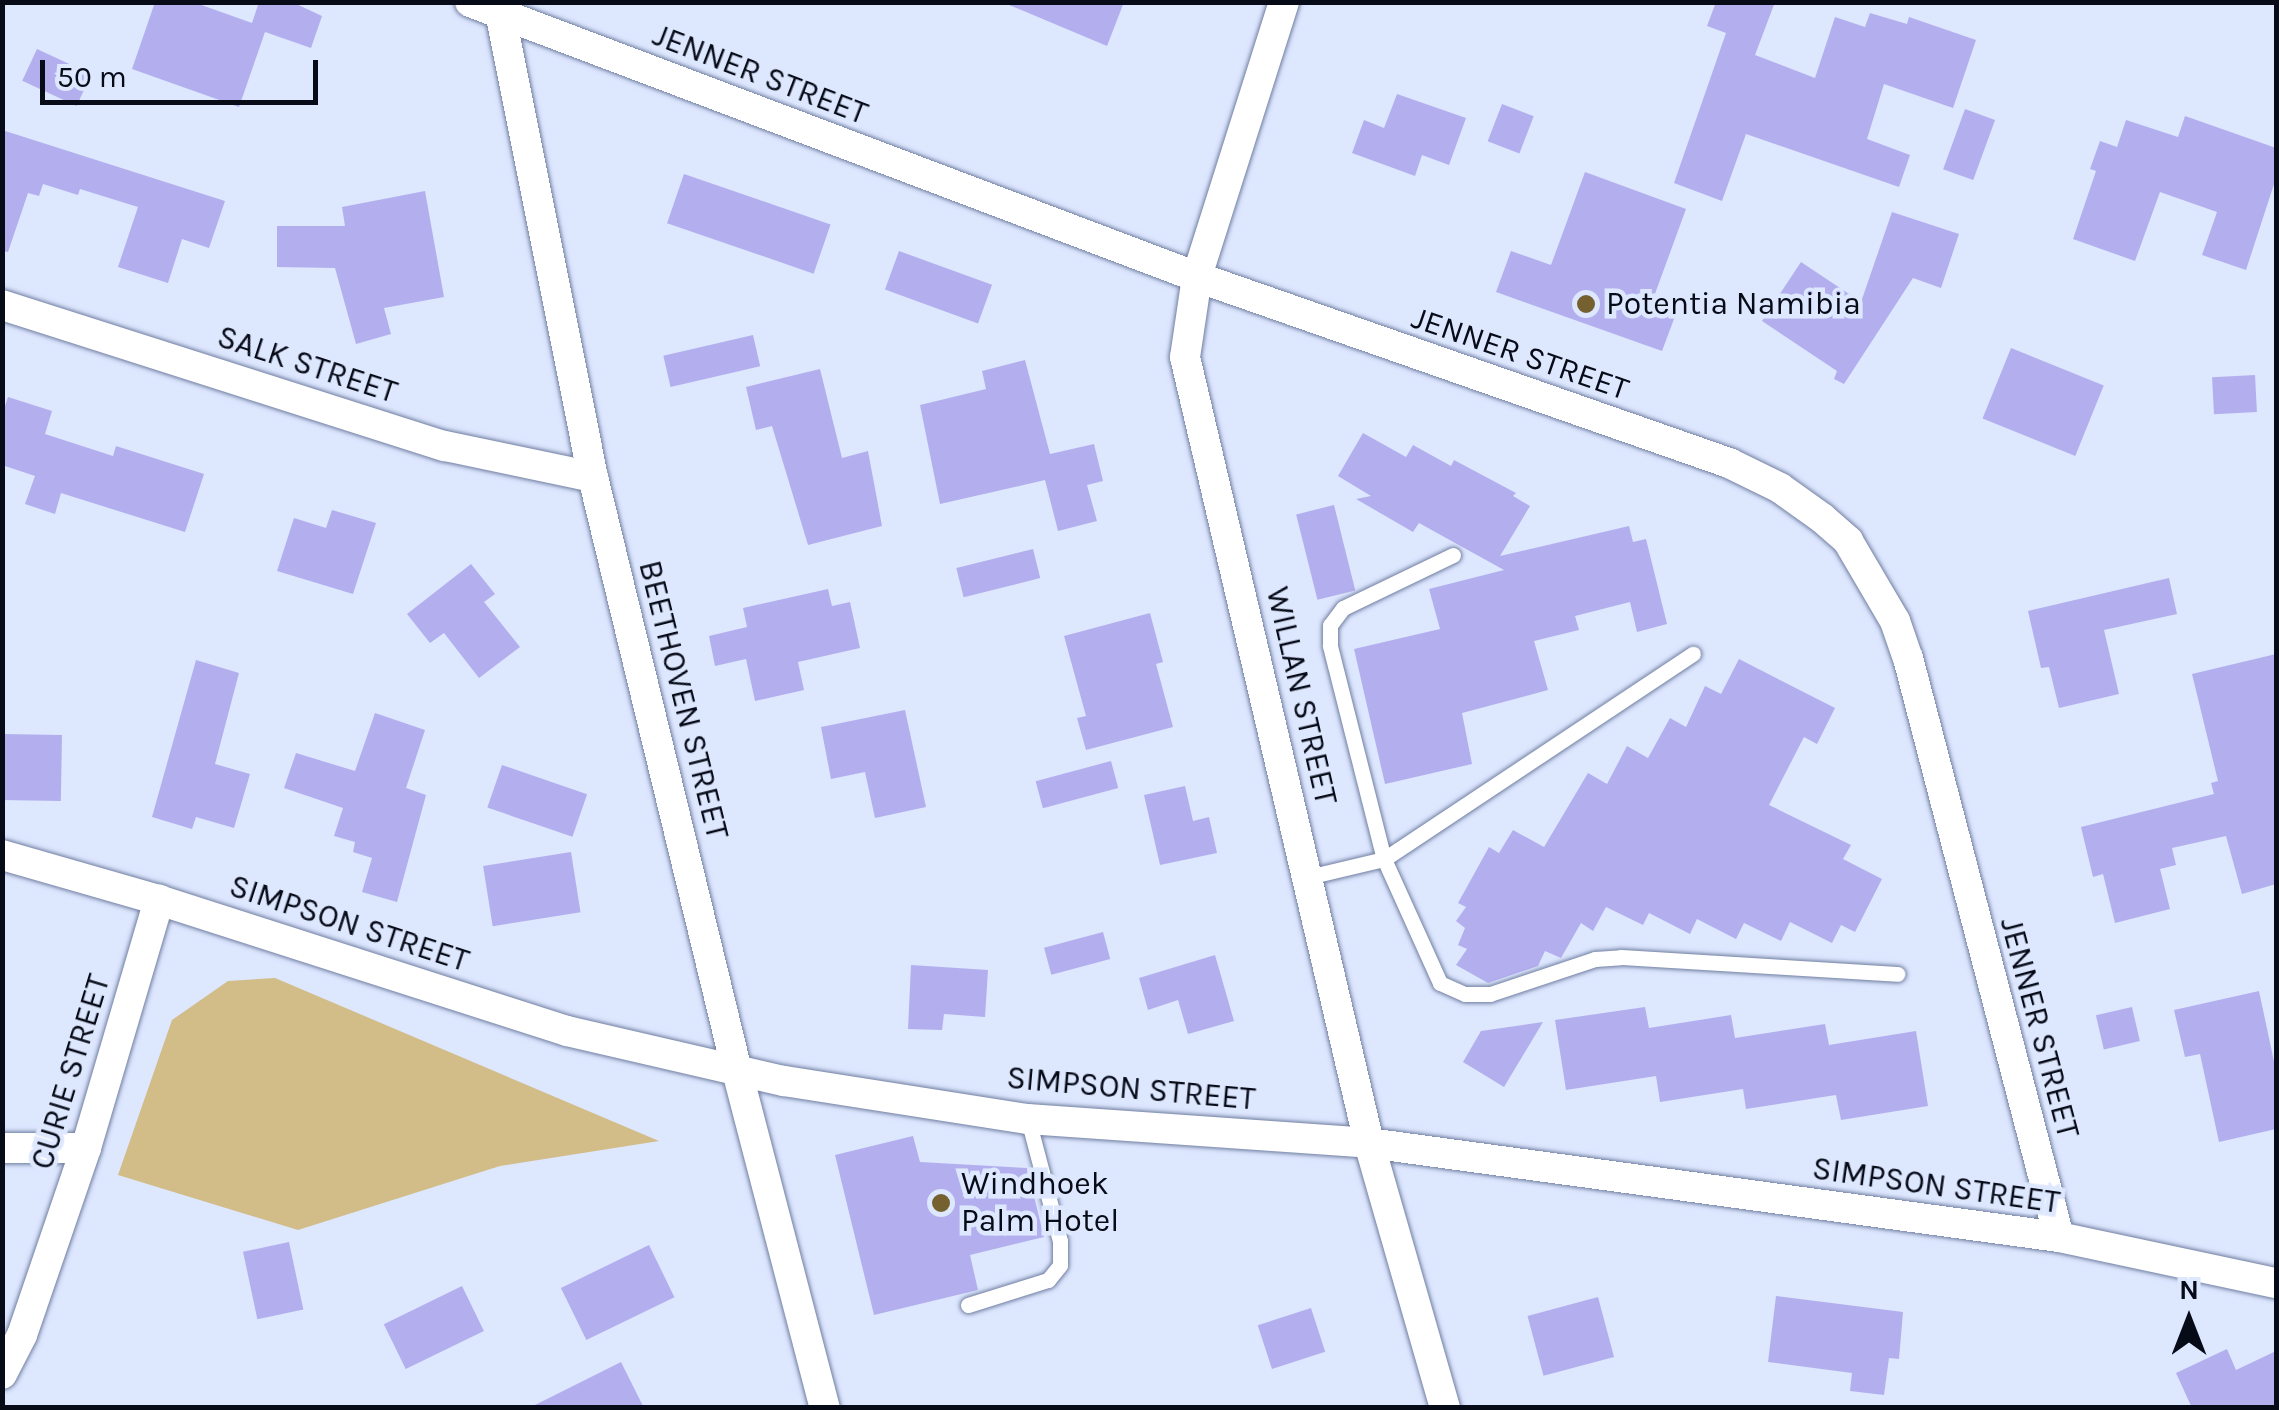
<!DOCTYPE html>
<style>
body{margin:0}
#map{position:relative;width:2279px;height:1410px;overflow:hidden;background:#dde7fe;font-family:Karla,sans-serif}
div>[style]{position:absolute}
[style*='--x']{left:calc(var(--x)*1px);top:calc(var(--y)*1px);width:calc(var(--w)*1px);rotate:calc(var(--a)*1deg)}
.green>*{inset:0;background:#d2bc88}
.building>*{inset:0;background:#b3afef;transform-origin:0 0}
.roads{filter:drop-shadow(0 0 2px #707ea1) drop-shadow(0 0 2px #707ea1)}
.service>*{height:15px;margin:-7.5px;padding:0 7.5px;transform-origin:7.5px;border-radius:7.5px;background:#fff}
.minor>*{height:30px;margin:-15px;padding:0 15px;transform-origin:15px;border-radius:15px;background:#fff}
.dots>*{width:28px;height:28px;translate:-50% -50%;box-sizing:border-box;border:5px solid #dde7fe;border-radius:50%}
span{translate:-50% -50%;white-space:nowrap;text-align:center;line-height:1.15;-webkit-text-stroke:9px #dde7fe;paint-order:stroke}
.street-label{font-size:32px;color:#070b18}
.poi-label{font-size:32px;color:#070b18}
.left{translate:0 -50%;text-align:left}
.frame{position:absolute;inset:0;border:5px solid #070b18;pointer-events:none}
.north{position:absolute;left:2139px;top:1270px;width:100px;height:100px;-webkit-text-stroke:8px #dde7fe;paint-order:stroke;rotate:0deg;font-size:28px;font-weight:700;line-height:40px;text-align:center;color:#070b18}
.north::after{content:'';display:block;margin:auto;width:35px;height:45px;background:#070b18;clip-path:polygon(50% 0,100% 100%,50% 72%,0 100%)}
.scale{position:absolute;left:40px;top:60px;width:278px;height:45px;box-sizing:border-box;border:5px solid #070b18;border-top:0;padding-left:12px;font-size:30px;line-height:35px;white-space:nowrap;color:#070b18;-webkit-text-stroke:8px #dde7fe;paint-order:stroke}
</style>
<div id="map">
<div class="green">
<i style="clip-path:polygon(275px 978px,659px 1141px,500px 1166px,298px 1230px,118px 1175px,172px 1020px,228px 981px)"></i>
</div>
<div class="building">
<i style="clip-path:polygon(155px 2px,193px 2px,252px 23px,259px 2px,292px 2px,322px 16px,311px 48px,265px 32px,239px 107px,132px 69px)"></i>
<i style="clip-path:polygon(1002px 2px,1124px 2px,1107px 46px)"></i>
<i style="clip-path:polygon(1716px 2px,1775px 2px,1755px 55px,1815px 78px,1835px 17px,1865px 27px,1870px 13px,1907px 24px,1909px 17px,1976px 40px,1953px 108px,1884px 84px,1867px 139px,1910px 155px,1899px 187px,1746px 134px,1722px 201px,1674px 183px,1726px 33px,1707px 26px)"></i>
<i style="left:37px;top:49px;width:60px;height:35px;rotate:25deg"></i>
<i style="clip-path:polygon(1397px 94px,1466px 118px,1449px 165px,1422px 155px,1415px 176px,1352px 153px,1364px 120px,1384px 128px)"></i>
<i style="left:1502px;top:104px;width:34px;height:40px;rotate:21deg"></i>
<i style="left:1965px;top:109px;width:32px;height:64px;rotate:20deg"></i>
<i style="clip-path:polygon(2185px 116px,2276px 148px,2276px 178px,2246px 270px,2202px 255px,2217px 212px,2160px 192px,2135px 261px,2073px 239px,2096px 171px,2090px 169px,2100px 141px,2117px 147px,2126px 120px,2178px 137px)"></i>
<i style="clip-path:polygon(2px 130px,225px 201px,209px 248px,182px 239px,168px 283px,118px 267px,138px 207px,80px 189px,78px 195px,43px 184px,39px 196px,28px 193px,8px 252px,2px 251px)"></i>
<i style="clip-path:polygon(1585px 172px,1686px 209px,1652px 302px,1677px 311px,1662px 351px,1496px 292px,1511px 251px,1551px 265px)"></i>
<i style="left:684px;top:174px;width:155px;height:52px;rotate:19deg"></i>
<i style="clip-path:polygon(425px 191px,444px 297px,384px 308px,391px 334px,356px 344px,335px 268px,277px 267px,277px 226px,345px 226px,342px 207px)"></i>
<i style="clip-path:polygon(1892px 212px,1959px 234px,1941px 288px,1913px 278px,1844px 384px,1834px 379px,1837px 371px,1762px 321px,1801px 262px,1861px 302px)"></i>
<i style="left:899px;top:251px;width:99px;height:41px;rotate:20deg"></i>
<i style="left:753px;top:335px;width:32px;height:92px;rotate:77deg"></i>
<i style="left:2011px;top:348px;width:100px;height:76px;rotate:22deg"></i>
<i style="clip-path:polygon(1025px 360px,1050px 454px,1094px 444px,1103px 481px,1087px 485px,1097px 521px,1058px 531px,1045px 480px,940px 504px,920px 405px,986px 389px,982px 371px)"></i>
<i style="clip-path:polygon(820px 369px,842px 458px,868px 451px,882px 526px,808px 545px,772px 426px,756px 430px,746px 387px)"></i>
<i style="left:2255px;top:375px;width:37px;height:43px;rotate:87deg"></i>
<i style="clip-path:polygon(8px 397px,52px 411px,45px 434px,113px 456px,116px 446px,204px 474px,185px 532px,61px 493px,55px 514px,25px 504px,35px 476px,2px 465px,2px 415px)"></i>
<i style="clip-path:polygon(1363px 433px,1406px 457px,1413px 445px,1451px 466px,1454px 460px,1516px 493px,1513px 496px,1530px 506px,1500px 556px,1629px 526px,1633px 542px,1646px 539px,1667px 624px,1637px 632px,1630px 602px,1575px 616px,1579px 630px,1534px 641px,1548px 690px,1462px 713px,1472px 764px,1385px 784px,1354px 649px,1440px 629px,1429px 589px,1504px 570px,1419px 523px,1413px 532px,1356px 499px,1371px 496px,1338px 476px)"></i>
<i style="left:1334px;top:505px;width:88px;height:39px;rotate:76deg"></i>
<i style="clip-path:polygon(332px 510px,376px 523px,353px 594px,277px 571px,294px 518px,326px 528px)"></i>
<i style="left:1033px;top:549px;width:30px;height:79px;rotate:76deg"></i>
<i style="clip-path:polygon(471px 564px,495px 594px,484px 602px,520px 647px,479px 678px,444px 633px,430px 643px,407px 614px)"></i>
<i style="clip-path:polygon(2169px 578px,2177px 614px,2104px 630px,2119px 694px,2059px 708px,2049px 667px,2041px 668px,2028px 611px)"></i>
<i style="clip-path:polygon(828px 589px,832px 606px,850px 602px,860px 648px,798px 662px,804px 690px,755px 701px,746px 659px,715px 666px,709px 636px,747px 627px,743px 608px)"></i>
<i style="clip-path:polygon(1150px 613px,1163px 662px,1156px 664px,1173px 727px,1086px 750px,1077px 718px,1086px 716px,1064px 636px)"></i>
<i style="clip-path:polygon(2276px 654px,2276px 884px,2242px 894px,2226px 836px,2172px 848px,2176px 865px,2160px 869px,2170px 909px,2115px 923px,2103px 874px,2093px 877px,2081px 827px,2214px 794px,2211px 783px,2218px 781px,2192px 674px)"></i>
<i style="clip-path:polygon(1739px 659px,1835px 708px,1817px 744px,1804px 737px,1769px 805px,1851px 845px,1843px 859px,1882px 879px,1855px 932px,1841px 925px,1832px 943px,1790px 922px,1781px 941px,1744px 923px,1736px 939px,1697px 919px,1690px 934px,1649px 913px,1643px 925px,1606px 907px,1593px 931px,1581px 923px,1561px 958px,1545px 951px,1538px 966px,1488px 983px,1456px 965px,1467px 949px,1458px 945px,1465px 928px,1456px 921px,1466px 907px,1458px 903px,1489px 847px,1499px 853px,1513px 830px,1544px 847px,1588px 773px,1607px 784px,1627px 746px,1648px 758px,1670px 718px,1686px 727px,1705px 686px,1721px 694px)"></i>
<i style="clip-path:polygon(196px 660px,239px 673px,215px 764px,250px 774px,234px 828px,196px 817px,192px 829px,152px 817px)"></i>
<i style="clip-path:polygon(905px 710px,926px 807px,875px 818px,865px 772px,831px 779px,821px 727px)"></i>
<i style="clip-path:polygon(375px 713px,425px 730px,406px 788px,426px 795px,397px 902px,362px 892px,372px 858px,353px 852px,355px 842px,334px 836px,343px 808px,284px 788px,296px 753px,355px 771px)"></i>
<i style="left:2px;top:734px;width:60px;height:66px;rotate:1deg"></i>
<i style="left:1111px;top:761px;width:28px;height:78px;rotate:75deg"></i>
<i style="left:502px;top:765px;width:90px;height:45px;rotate:19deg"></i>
<i style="clip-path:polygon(1185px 786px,1193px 821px,1209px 817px,1217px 853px,1160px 865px,1144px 795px)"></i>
<i style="left:571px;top:852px;width:61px;height:89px;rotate:81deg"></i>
<i style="left:1103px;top:932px;width:28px;height:61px;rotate:75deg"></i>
<i style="clip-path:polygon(1215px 955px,1234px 1021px,1188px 1034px,1178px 1000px,1148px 1010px,1139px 978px)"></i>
<i style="clip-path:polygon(911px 965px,988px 970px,985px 1017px,944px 1014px,942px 1030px,908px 1029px)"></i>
<i style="clip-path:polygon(2259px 991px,2276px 1071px,2276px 1129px,2219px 1142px,2200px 1054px,2185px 1057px,2174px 1010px)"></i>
<i style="clip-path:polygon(1645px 1007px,1649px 1028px,1731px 1015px,1735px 1038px,1825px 1024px,1829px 1045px,1916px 1031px,1928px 1106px,1841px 1120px,1836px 1095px,1746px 1109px,1743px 1089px,1660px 1102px,1656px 1076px,1566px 1090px,1555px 1020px)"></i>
<i style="left:2132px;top:1007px;width:35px;height:37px;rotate:77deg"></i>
<i style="clip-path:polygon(1543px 1022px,1504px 1087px,1463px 1062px,1481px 1031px)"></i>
<i style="clip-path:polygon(913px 1136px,920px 1162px,1027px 1168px,1044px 1237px,970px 1255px,978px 1290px,874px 1315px,835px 1155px)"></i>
<i style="left:289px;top:1242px;width:69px;height:47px;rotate:78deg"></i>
<i style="left:649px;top:1245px;width:58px;height:98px;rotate:64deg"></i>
<i style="left:462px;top:1286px;width:50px;height:87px;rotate:64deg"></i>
<i style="clip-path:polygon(1776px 1296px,1903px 1312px,1899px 1359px,1889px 1358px,1884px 1395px,1850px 1391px,1852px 1373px,1768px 1362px)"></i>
<i style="left:1598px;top:1297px;width:62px;height:73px;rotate:75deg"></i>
<i style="left:1311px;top:1308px;width:46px;height:56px;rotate:72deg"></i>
<i style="clip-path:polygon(2227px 1349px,2236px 1370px,2276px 1351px,2276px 1408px,2192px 1408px,2176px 1373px)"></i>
<i style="clip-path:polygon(621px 1362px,644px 1408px,529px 1408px)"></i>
</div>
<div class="roads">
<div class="service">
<i style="--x:1453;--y:555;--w:122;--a:154.3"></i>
<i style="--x:1343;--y:608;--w:21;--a:127"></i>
<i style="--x:1330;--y:625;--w:21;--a:90"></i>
<i style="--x:1330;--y:646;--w:220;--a:75.8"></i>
<i style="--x:1384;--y:859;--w:136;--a:65.7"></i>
<i style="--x:1440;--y:983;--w:27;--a:24"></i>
<i style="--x:1465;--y:994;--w:25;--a:0"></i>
<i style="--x:1490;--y:994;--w:111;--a:-18.4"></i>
<i style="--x:1595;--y:959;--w:26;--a:-4"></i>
<i style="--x:1621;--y:957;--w:277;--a:3.5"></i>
<i style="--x:1308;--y:877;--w:78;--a:-13.3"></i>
<i style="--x:1384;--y:859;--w:371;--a:-33.6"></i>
<i style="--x:968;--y:1305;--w:84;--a:-17.4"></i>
<i style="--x:1048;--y:1280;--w:19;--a:-51"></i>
<i style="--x:1060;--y:1265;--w:24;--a:-90"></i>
<i style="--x:1060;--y:1241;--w:126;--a:-104.7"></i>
</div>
<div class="minor">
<i style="--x:470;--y:2;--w:777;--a:20.72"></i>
<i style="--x:1197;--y:277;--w:564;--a:19.27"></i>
<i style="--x:1729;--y:463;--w:57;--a:26.1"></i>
<i style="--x:1780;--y:488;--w:52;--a:35.5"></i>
<i style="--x:1822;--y:518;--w:35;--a:41"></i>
<i style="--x:1848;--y:541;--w:93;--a:59.6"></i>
<i style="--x:1895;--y:621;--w:39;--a:71"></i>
<i style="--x:1908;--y:658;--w:598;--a:75.38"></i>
<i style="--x:498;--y:2;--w:484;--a:78.7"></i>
<i style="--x:593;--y:477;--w:611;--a:76.37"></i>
<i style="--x:737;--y:1071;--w:348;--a:75.4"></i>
<i style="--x:1284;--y:2;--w:288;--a:107.6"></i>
<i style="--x:1197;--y:277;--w:81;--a:98.5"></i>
<i style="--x:1185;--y:357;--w:807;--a:76.82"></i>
<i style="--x:1369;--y:1143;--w:276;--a:74"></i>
<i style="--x:2;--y:305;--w:465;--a:17.7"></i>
<i style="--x:445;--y:446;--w:151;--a:11.8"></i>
<i style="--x:2;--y:855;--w:163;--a:16"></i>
<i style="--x:159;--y:900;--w:429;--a:17.8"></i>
<i style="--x:567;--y:1031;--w:223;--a:13"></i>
<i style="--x:784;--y:1081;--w:247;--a:8.9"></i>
<i style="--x:1028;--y:1119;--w:342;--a:4"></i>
<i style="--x:1369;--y:1143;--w:696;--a:7.76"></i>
<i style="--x:2059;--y:1237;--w:222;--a:12"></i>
<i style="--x:2;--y:1148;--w:84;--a:0"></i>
<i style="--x:2;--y:1374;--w:44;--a:-62.9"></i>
<i style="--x:22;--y:1335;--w:198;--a:-71.1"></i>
<i style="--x:86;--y:1148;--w:259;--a:-73.6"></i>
</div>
</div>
<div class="dots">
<i style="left:1586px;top:304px;background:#756130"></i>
<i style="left:941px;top:1203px;background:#756130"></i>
</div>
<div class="street-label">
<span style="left:760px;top:75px;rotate:21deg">JENNER STREET</span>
<span style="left:1520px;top:354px;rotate:19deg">JENNER STREET</span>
<span style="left:307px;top:365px;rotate:18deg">SALK STREET</span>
<span style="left:1301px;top:696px;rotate:77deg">WILLAN STREET</span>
<span style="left:683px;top:700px;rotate:76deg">BEETHOVEN STREET</span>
<span style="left:349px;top:924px;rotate:18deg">SIMPSON STREET</span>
<span style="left:2039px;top:1028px;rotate:75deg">JENNER STREET</span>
<span style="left:71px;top:1072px;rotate:-73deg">CURIE STREET</span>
<span style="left:1131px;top:1089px;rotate:5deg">SIMPSON STREET</span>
<span style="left:1936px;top:1186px;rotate:8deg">SIMPSON STREET</span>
</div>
<div class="poi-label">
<span class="left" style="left:1606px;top:304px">Potentia Namibia</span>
<span class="left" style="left:961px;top:1203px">Windhoek<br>Palm Hotel</span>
</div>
<div class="frame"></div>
<div class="north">N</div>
<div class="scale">50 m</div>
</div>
